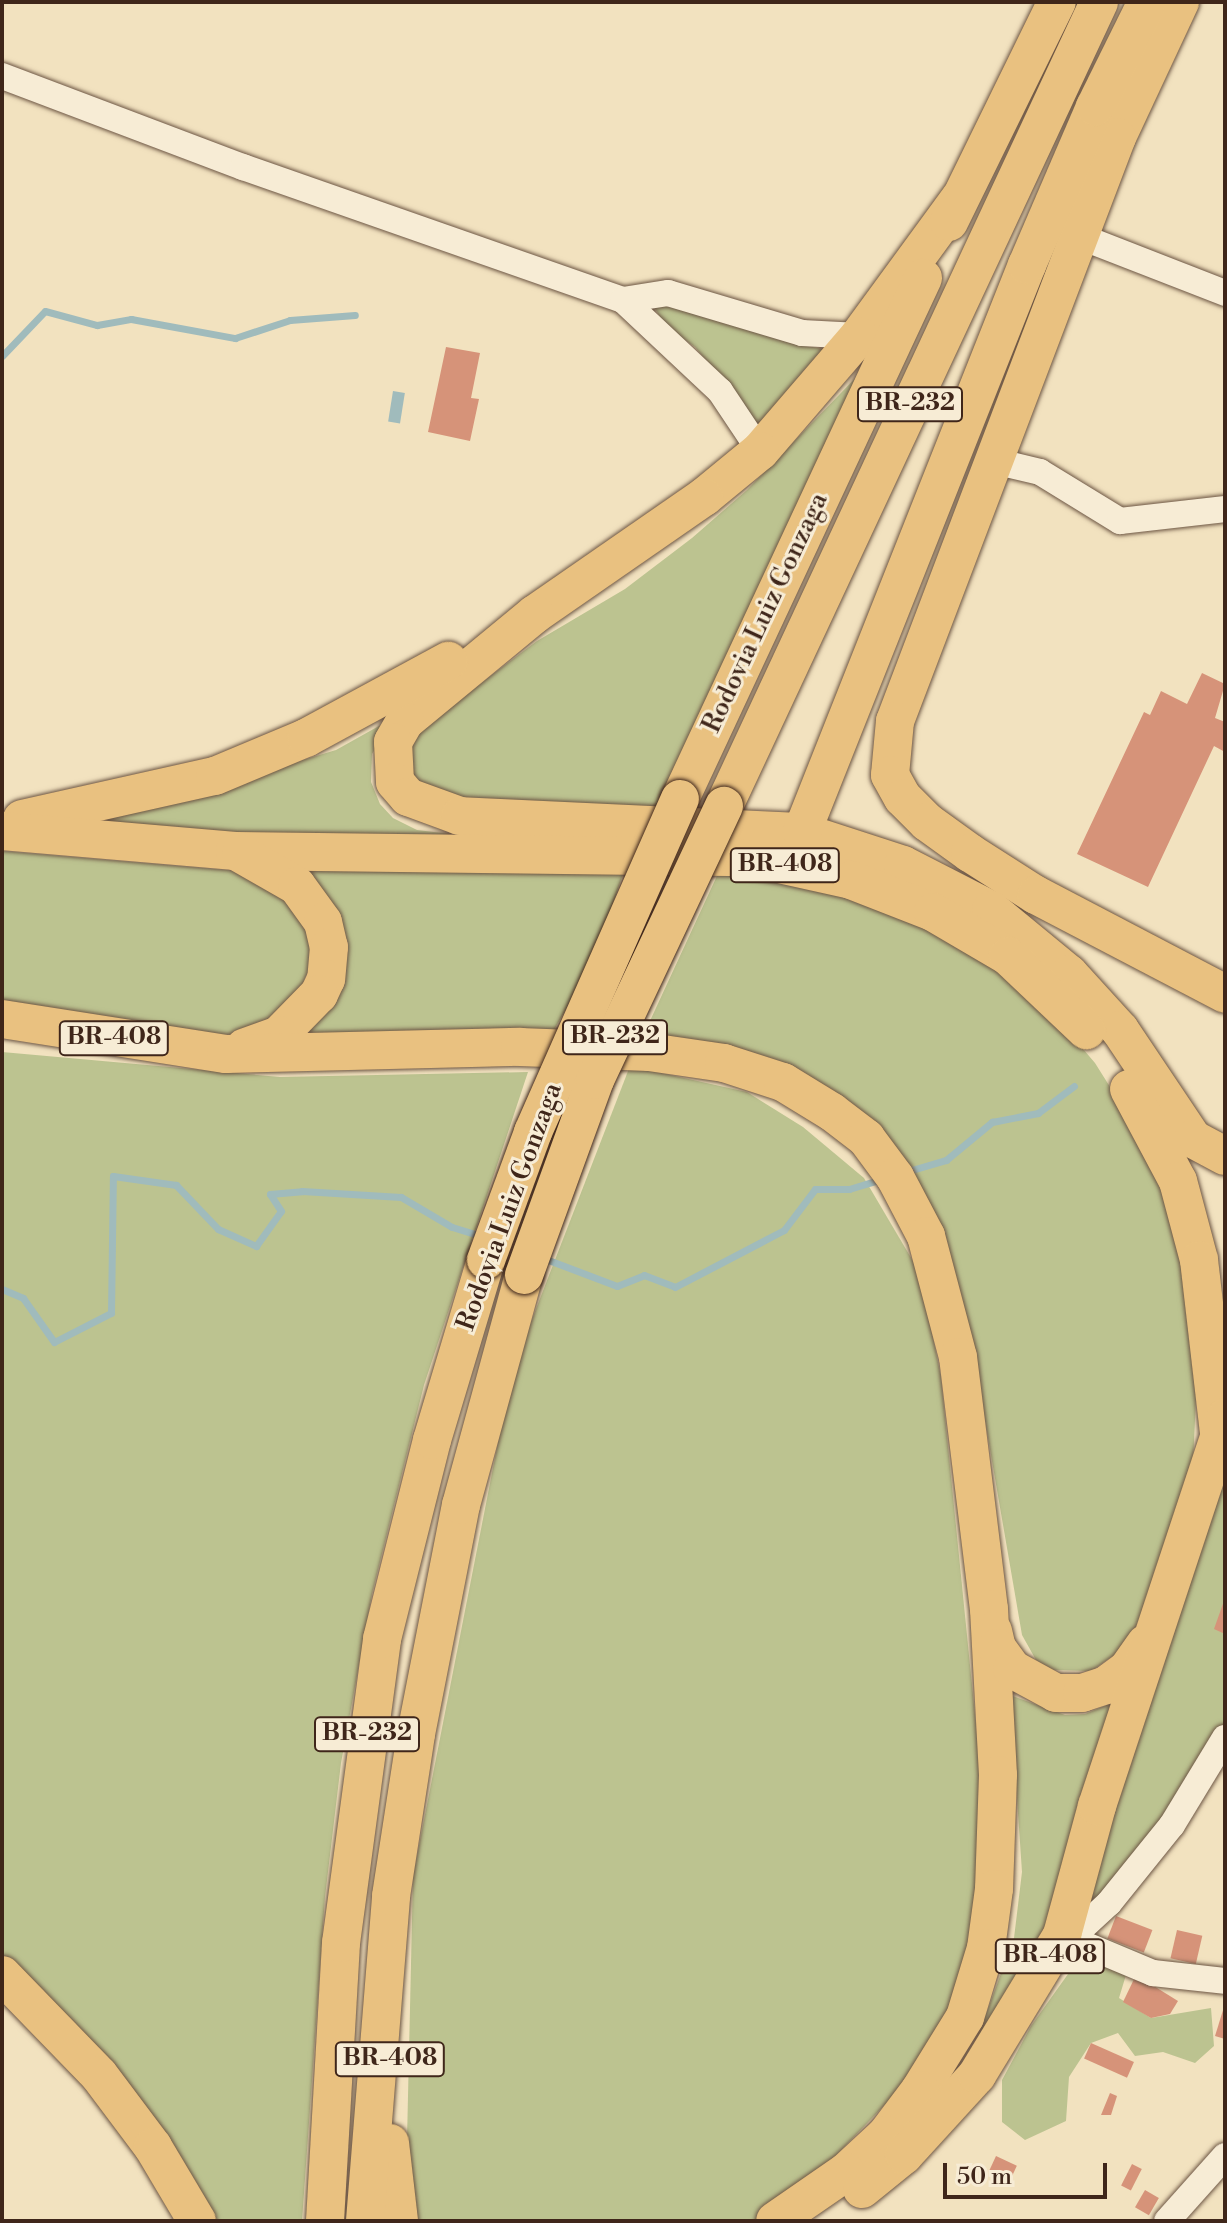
<!DOCTYPE html>
<style>
body{margin:0}
#map{position:relative;width:1227px;height:2223px;overflow:hidden;background:#f2e2bf;font-family:"Libre Bodoni",serif}
div>[style]{position:absolute}
[style*='--x']{left:calc(var(--x)*1px);top:calc(var(--y)*1px);width:calc(var(--w)*1px);rotate:calc(var(--a)*1deg)}
.green>*{inset:0;background:#bcc390}
.water>*{inset:0;background:#a0bbbc;transform-origin:0 0}
.stream>*{height:7px;margin:-3.5px;padding:0 3.5px;transform-origin:3.5px;border-radius:3.5px;background:#a0bbbc}
.building>*{inset:0;background:#d69379;transform-origin:0 0}
.roads{filter:drop-shadow(0 0 2px #6c5543) drop-shadow(0 0 2px #6c5543)}
.minor>*{height:26px;margin:-13px;padding:0 13px;transform-origin:13px;border-radius:13px;background:#f7ecd5}
.highway>*{height:38px;margin:-19px;padding:0 19px;transform-origin:19px;border-radius:19px;background:#e9c180}
.bridges{filter:drop-shadow(0 0 2px #3f261a) drop-shadow(0 0 2px #3f261a)}
.highway-bridge>*{height:38px;margin:-19px;padding:0 19px;transform-origin:19px;border-radius:19px;background:#e9c180}
span{translate:-50% -50%;white-space:nowrap;text-align:center;line-height:1.15;-webkit-text-stroke:6px #f7ecd5;paint-order:stroke}
.shield-label span{padding:2px 6px;background:#f7ecd5;border:2px solid;border-radius:6px;-webkit-text-stroke-width:0}
.shield-label{font-size:24px;color:#3f261a;font-weight:700}
.street-label{font-size:26px;color:#3f261a}
.frame{position:absolute;inset:0;border:4px solid #3f261a;pointer-events:none}
.scale{position:absolute;left:943px;top:2163px;width:164px;height:36px;box-sizing:border-box;border:4px solid #3f261a;border-top:0;padding-left:10px;font-size:24px;line-height:28px;white-space:nowrap;color:#3f261a;-webkit-text-stroke:6px #f7ecd5;paint-order:stroke}
</style>
<div id="map">
<div class="green">
<i style="clip-path:polygon(652px 303px,676px 304px,787px 342px,833px 351px,761px 430px,695px 347px,665px 326px)"></i>
<i style="clip-path:polygon(869px 364px,673px 812px,426px 796px,404px 758px,424px 726px,537px 641px,625px 589px,692px 538px,747px 490px)"></i>
<i style="clip-path:polygon(395px 717px,372px 754px,371px 782px,380px 804px,393px 818px,417px 830px,459px 835px,101px 832px,84px 817px,194px 793px,336px 750px)"></i>
<i style="clip-path:polygon(2px 851px,262px 873px,286px 891px,314px 942px,311px 964px,290px 1014px,245px 1037px,92px 1024px,2px 1004px)"></i>
<i style="clip-path:polygon(722px 865px,847px 887px,1025px 981px,1095px 1063px,1154px 1157px,1177px 1238px,1198px 1355px,1193px 1463px,1150px 1607px,1123px 1649px,1091px 1671px,1052px 1670px,1036px 1660px,1022px 1635px,976px 1368px,867px 1128px,643px 1036px)"></i>
<i style="clip-path:polygon(288px 866px,625px 868px,592px 965px,548px 1040px,283px 1046px,328px 1008px)"></i>
<i style="clip-path:polygon(2px 1052px,280px 1077px,528px 1072px,424px 1385px,372px 1594px,341px 1763px,325px 1897px,302px 2221px,210px 2221px,2px 1964px)"></i>
<i style="clip-path:polygon(630px 1066px,747px 1092px,803px 1127px,864px 1178px,920px 1273px,941px 1377px,989px 1854px,967px 1973px,922px 2066px,799px 2194px,756px 2221px,417px 2221px,406px 2184px,413px 1876px,512px 1371px)"></i>
<i style="clip-path:polygon(1225px 1474px,1225px 1732px,1220px 1748px,1079px 1921px)"></i>
<i style="clip-path:polygon(1010px 1695px,1065px 1715px,1085px 1714px,1117px 1701px,1043px 1943px,970px 2058px,1014px 1938px,1022px 1872px)"></i>
<i style="clip-path:polygon(1083px 1953px,1126px 1975px,1119px 1998px,1151px 2018px,1211px 2008px,1214px 2046px,1195px 2063px,1163px 2052px,1135px 2056px,1118px 2033px,1091px 2043px,1069px 2077px,1066px 2121px,1025px 2140px,1002px 2122px,1002px 2080px,1031px 2026px)"></i>
</div>
<div class="water">
<i style="left:393px;top:391px;width:12px;height:31px;rotate:9deg"></i>
</div>
<div class="stream">
<i style="--x:2;--y:356;--w:62;--a:-46.3"></i>
<i style="--x:45;--y:311;--w:54;--a:15.1"></i>
<i style="--x:97;--y:325;--w:35;--a:-10"></i>
<i style="--x:131;--y:319;--w:106;--a:10.4"></i>
<i style="--x:235;--y:338;--w:58;--a:-18.1"></i>
<i style="--x:290;--y:320;--w:65;--a:-4.4"></i>
<i style="--x:905;--y:1172;--w:43;--a:-16.3"></i>
<i style="--x:946;--y:1160;--w:60;--a:-39.6"></i>
<i style="--x:992;--y:1122;--w:47;--a:-11.1"></i>
<i style="--x:1038;--y:1113;--w:45;--a:-36.9"></i>
<i style="--x:543;--y:1258;--w:79;--a:20.7"></i>
<i style="--x:617;--y:1286;--w:29;--a:-22"></i>
<i style="--x:644;--y:1275;--w:33;--a:21"></i>
<i style="--x:675;--y:1287;--w:123;--a:-27.6"></i>
<i style="--x:784;--y:1230;--w:51;--a:-52.9"></i>
<i style="--x:815;--y:1189;--w:34;--a:0"></i>
<i style="--x:849;--y:1189;--w:34;--a:-17"></i>
<i style="--x:2;--y:1289;--w:23;--a:23"></i>
<i style="--x:23;--y:1298;--w:54;--a:54.8"></i>
<i style="--x:54;--y:1342;--w:64;--a:-27"></i>
<i style="--x:111;--y:1313;--w:137;--a:-89.2"></i>
<i style="--x:113;--y:1176;--w:64;--a:8.1"></i>
<i style="--x:176;--y:1185;--w:61;--a:46.3"></i>
<i style="--x:218;--y:1229;--w:42;--a:24.1"></i>
<i style="--x:256;--y:1246;--w:43;--a:-54.5"></i>
<i style="--x:281;--y:1211;--w:20;--a:-123"></i>
<i style="--x:270;--y:1194;--w:32;--a:-5"></i>
<i style="--x:302;--y:1191;--w:99;--a:3.5"></i>
<i style="--x:401;--y:1197;--w:59;--a:30.5"></i>
<i style="--x:452;--y:1227;--w:31;--a:17"></i>
</div>
<div class="building">
<i style="clip-path:polygon(446px 347px,480px 353px,471px 398px,479px 399px,470px 441px,428px 432px)"></i>
<i style="clip-path:polygon(1202px 673px,1225px 684px,1215px 718px,1225px 722px,1225px 752px,1214px 746px,1148px 887px,1077px 854px,1144px 712px,1150px 715px,1161px 691px,1187px 704px)"></i>
<i style="clip-path:polygon(1225px 1598px,1225px 1634px,1214px 1629px)"></i>
<i style="left:1116px;top:1916px;width:39px;height:24px;rotate:21deg"></i>
<i style="left:1177px;top:1930px;width:26px;height:29px;rotate:13deg"></i>
<i style="clip-path:polygon(1136px 1975px,1178px 2001px,1170px 2014px,1151px 2018px,1123px 2002px)"></i>
<i style="clip-path:polygon(1224px 2007px,1225px 2007px,1225px 2039px,1215px 2036px)"></i>
<i style="left:1091px;top:2043px;width:47px;height:17px;rotate:24deg"></i>
<i style="clip-path:polygon(1110px 2093px,1117px 2096px,1111px 2115px,1101px 2115px)"></i>
<i style="left:996px;top:2156px;width:23px;height:17px;rotate:25deg"></i>
<i style="left:1132px;top:2164px;width:11px;height:24px;rotate:27deg"></i>
<i style="left:1145px;top:2190px;width:16px;height:20px;rotate:30deg"></i>
</div>
<div class="roads">
<div class="minor">
<i style="--x:2;--y:76;--w:258;--a:20.7"></i>
<i style="--x:243;--y:167;--w:403;--a:19.3"></i>
<i style="--x:623;--y:300;--w:133;--a:43.2"></i>
<i style="--x:720;--y:391;--w:72;--a:56.3"></i>
<i style="--x:1079;--y:236;--w:157;--a:21.3"></i>
<i style="--x:623;--y:300;--w:46;--a:-8.8"></i>
<i style="--x:668;--y:293;--w:140;--a:16.6"></i>
<i style="--x:802;--y:333;--w:57;--a:3"></i>
<i style="--x:994;--y:461;--w:47;--a:13.4"></i>
<i style="--x:1040;--y:472;--w:94;--a:31.5"></i>
<i style="--x:1120;--y:521;--w:106;--a:-6.5"></i>
<i style="--x:1062;--y:1935;--w:99;--a:22.7"></i>
<i style="--x:1153;--y:1973;--w:72;--a:6.3"></i>
<i style="--x:1070;--y:1939;--w:53;--a:-42.7"></i>
<i style="--x:1109;--y:1903;--w:100;--a:-51.1"></i>
<i style="--x:1172;--y:1825;--w:102;--a:-58.7"></i>
<i style="--x:1167;--y:2221;--w:87;--a:-48.3"></i>
</div>
<div class="highway">
<i style="--x:1180;--y:2;--w:149;--a:115"></i>
<i style="--x:1117;--y:137;--w:625;--a:110.81"></i>
<i style="--x:895;--y:721;--w:54;--a:95.3"></i>
<i style="--x:890;--y:775;--w:26;--a:61"></i>
<i style="--x:903;--y:798;--w:34;--a:45"></i>
<i style="--x:927;--y:822;--w:53;--a:35.8"></i>
<i style="--x:970;--y:853;--w:78;--a:32.5"></i>
<i style="--x:1036;--y:895;--w:213;--a:27.6"></i>
<i style="--x:960;--y:198;--w:171;--a:126.2"></i>
<i style="--x:859;--y:336;--w:152;--a:130.7"></i>
<i style="--x:760;--y:451;--w:72;--a:140.6"></i>
<i style="--x:704;--y:497;--w:206;--a:145.3"></i>
<i style="--x:535;--y:614;--w:168;--a:140.5"></i>
<i style="--x:405;--y:721;--w:24;--a:120"></i>
<i style="--x:393;--y:742;--w:40;--a:87.1"></i>
<i style="--x:395;--y:782;--w:20;--a:49"></i>
<i style="--x:408;--y:797;--w:55;--a:20.1"></i>
<i style="--x:460;--y:816;--w:342;--a:2.7"></i>
<i style="--x:802;--y:832;--w:106;--a:18.1"></i>
<i style="--x:903;--y:865;--w:99;--a:27.1"></i>
<i style="--x:991;--y:910;--w:101;--a:39.4"></i>
<i style="--x:1069;--y:974;--w:76;--a:47.7"></i>
<i style="--x:1120;--y:1030;--w:131;--a:56.2"></i>
<i style="--x:1193;--y:1139;--w:36;--a:28"></i>
<i style="--x:949;--y:222;--w:245;--a:-63.9"></i>
<i style="--x:680;--y:799;--w:575;--a:-65"></i>
<i style="--x:724;--y:806;--w:887;--a:-64.99"></i>
<i style="--x:22;--y:819;--w:198;--a:-12.6"></i>
<i style="--x:215;--y:776;--w:99;--a:-22.7"></i>
<i style="--x:306;--y:738;--w:162;--a:-28.5"></i>
<i style="--x:2;--y:831;--w:234;--a:4.9"></i>
<i style="--x:235;--y:851;--w:498;--a:0.7"></i>
<i style="--x:733;--y:857;--w:47;--a:8.7"></i>
<i style="--x:779;--y:864;--w:74;--a:12.5"></i>
<i style="--x:851;--y:880;--w:88;--a:21.3"></i>
<i style="--x:933;--y:912;--w:87;--a:30.4"></i>
<i style="--x:1008;--y:956;--w:108;--a:43.5"></i>
<i style="--x:802;--y:832;--w:610;--a:-68.36"></i>
<i style="--x:1027;--y:265;--w:172;--a:-66.7"></i>
<i style="--x:1095;--y:107;--w:117;--a:-63.7"></i>
<i style="--x:241;--y:854;--w:64;--a:29.7"></i>
<i style="--x:297;--y:886;--w:44;--a:54.2"></i>
<i style="--x:323;--y:922;--w:26;--a:77"></i>
<i style="--x:329;--y:947;--w:32;--a:95"></i>
<i style="--x:326;--y:979;--w:17;--a:115"></i>
<i style="--x:319;--y:994;--w:57;--a:134.3"></i>
<i style="--x:279;--y:1035;--w:37;--a:160"></i>
<i style="--x:2;--y:1019;--w:227;--a:8.9"></i>
<i style="--x:226;--y:1054;--w:294;--a:-1.4"></i>
<i style="--x:520;--y:1047;--w:129;--a:2.2"></i>
<i style="--x:649;--y:1052;--w:76;--a:8.3"></i>
<i style="--x:724;--y:1063;--w:62;--a:17.9"></i>
<i style="--x:783;--y:1082;--w:57;--a:31.5"></i>
<i style="--x:832;--y:1112;--w:43;--a:37.4"></i>
<i style="--x:866;--y:1138;--w:49;--a:53.4"></i>
<i style="--x:895;--y:1177;--w:67;--a:62.3"></i>
<i style="--x:926;--y:1236;--w:125;--a:75.2"></i>
<i style="--x:958;--y:1357;--w:254;--a:83"></i>
<i style="--x:989;--y:1609;--w:166;--a:86.9"></i>
<i style="--x:998;--y:1775;--w:114;--a:92"></i>
<i style="--x:994;--y:1889;--w:60;--a:97.7"></i>
<i style="--x:986;--y:1948;--w:72;--a:106.9"></i>
<i style="--x:965;--y:2017;--w:86;--a:121.7"></i>
<i style="--x:920;--y:2090;--w:56;--a:127.1"></i>
<i style="--x:886;--y:2135;--w:54;--a:137.2"></i>
<i style="--x:846;--y:2172;--w:86;--a:145.4"></i>
<i style="--x:1129;--y:1089;--w:104;--a:62"></i>
<i style="--x:1178;--y:1181;--w:82;--a:75.1"></i>
<i style="--x:1199;--y:1260;--w:175;--a:83.4"></i>
<i style="--x:993;--y:1631;--w:17;--a:77"></i>
<i style="--x:997;--y:1648;--w:26;--a:54"></i>
<i style="--x:1012;--y:1669;--w:50;--a:28.6"></i>
<i style="--x:1056;--y:1693;--w:26;--a:0"></i>
<i style="--x:1082;--y:1693;--w:25;--a:-18"></i>
<i style="--x:1106;--y:1685;--w:26;--a:-36"></i>
<i style="--x:1127;--y:1670;--w:32;--a:-55"></i>
<i style="--x:2;--y:1975;--w:139;--a:45.9"></i>
<i style="--x:99;--y:2075;--w:90;--a:53.1"></i>
<i style="--x:153;--y:2147;--w:86;--a:59.3"></i>
<i style="--x:390;--y:2143;--w:79;--a:83.4"></i>
<i style="--x:862;--y:2189;--w:54;--a:-39"></i>
<i style="--x:904;--y:2155;--w:108;--a:-47.6"></i>
<i style="--x:977;--y:2075;--w:164;--a:-58.7"></i>
<i style="--x:1062;--y:1935;--w:134;--a:-74.8"></i>
<i style="--x:1097;--y:1806;--w:409;--a:-71.7"></i>
<i style="--x:325;--y:2221;--w:278;--a:-86.7"></i>
<i style="--x:341;--y:1943;--w:307;--a:-82.3"></i>
<i style="--x:382;--y:1639;--w:205;--a:-75.9"></i>
<i style="--x:432;--y:1440;--w:188;--a:-73.3"></i>
<i style="--x:365;--y:2221;--w:326;--a:-85.4"></i>
<i style="--x:391;--y:1896;--w:164;--a:-81.2"></i>
<i style="--x:416;--y:1734;--w:233;--a:-78.9"></i>
<i style="--x:461;--y:1505;--w:238;--a:-74.7"></i>
</div>
</div>
<div class="bridges">
<div class="highway-bridge">
<i style="--x:486;--y:1260;--w:136;--a:-69.8"></i>
<i style="--x:533;--y:1132;--w:364;--a:-66.2"></i>
<i style="--x:524;--y:1275;--w:208;--a:-70"></i>
<i style="--x:595;--y:1080;--w:303;--a:-64.8"></i>
</div>
</div>
<div class="shield-label">
<span style="left:910px;top:404px">BR-232</span>
<span style="left:785px;top:865px">BR-408</span>
<span style="left:615px;top:1037px">BR-232</span>
<span style="left:114px;top:1038px">BR-408</span>
<span style="left:367px;top:1734px">BR-232</span>
<span style="left:1050px;top:1956px">BR-408</span>
<span style="left:390px;top:2059px">BR-408</span>
</div>
<div class="street-label">
<span style="left:766px;top:613px;rotate:-65deg">Rodovia Luiz Gonzaga</span>
<span style="left:510px;top:1207px;rotate:-70deg">Rodovia Luiz Gonzaga</span>
</div>
<div class="frame"></div>
<div class="scale">50 m</div>
</div>
